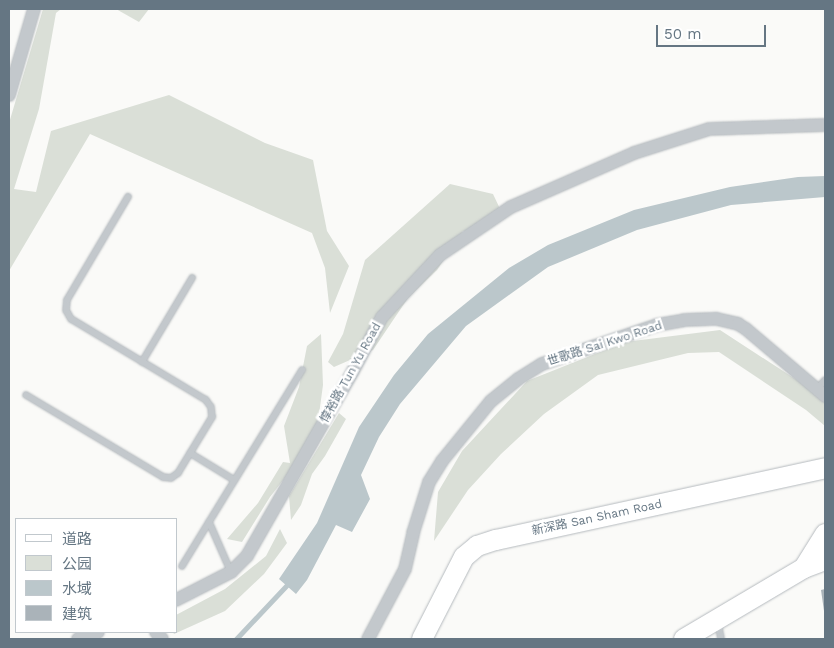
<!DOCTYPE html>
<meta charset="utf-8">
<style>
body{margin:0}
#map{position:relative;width:834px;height:648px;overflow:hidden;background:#fafaf8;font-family:"Work Sans","Noto Sans SC",sans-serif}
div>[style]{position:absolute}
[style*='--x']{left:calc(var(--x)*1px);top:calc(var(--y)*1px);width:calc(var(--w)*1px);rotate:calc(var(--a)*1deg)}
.green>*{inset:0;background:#dadfd7}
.water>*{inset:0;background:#bbc7cb}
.stream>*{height:4.5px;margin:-2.25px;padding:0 2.25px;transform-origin:2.25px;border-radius:2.25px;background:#bbc7cb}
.building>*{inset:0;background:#aab3b9}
.roads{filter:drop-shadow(0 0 1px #b5babe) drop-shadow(0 0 1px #b5babe)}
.lane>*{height:6px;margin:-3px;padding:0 3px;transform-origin:3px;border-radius:3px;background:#c3c8cc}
.street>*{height:12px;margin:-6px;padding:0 6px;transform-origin:6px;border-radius:6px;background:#c3c8cc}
.primary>*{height:20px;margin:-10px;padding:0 10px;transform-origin:10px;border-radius:10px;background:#fff}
span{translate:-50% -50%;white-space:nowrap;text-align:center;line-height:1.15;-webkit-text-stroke:5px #fff;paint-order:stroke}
.street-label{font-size:12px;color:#657683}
.frame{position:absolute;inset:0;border:10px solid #657683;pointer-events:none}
.legend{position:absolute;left:15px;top:518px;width:162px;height:115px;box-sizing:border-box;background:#fff;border:1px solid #c1c8cd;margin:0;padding:6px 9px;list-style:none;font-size:15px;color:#657683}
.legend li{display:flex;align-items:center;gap:10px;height:25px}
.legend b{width:25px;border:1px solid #c1c8cd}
.scale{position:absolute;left:656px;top:25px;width:110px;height:22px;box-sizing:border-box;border:2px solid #657683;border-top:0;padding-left:6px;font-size:15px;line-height:18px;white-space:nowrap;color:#657683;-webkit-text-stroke:4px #fff;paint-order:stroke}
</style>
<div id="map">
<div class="green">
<i style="clip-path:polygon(43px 9px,61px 9px,56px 13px,39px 109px,14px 189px,36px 192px,51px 131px,169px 95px,265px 143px,313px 160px,327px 231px,349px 266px,330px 313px,325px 268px,312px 233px,90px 134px,9px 271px,9px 123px)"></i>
<i style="clip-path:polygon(116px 9px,149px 9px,139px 22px)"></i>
<i style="clip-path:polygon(450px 184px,493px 194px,502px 213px,486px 231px,463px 231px,437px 270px,408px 298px,373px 350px,334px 367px,328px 362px,343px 334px,365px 260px)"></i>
<i style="clip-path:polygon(720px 330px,803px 384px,825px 381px,825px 426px,806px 410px,719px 352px,688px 353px,598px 375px,544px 414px,501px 454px,468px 490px,434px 541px,438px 492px,462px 451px,527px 381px,625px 342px)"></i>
<i style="clip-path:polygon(321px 334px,323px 385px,318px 422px,291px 470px,270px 497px,242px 542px,227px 539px,258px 503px,283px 462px,290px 463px,284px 426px,299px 387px,307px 346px)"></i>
<i style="clip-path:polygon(339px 413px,346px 419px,325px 456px,312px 474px,301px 505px,291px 520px,289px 496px)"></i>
<i style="clip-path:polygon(280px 529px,287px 543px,264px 574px,225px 611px,174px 634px,173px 632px,176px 632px,176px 615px,225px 589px,266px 556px)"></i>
</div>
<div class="water">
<i style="clip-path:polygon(825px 176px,825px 197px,731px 205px,637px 230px,548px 267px,466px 326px,400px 404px,379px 437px,361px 475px,370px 499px,352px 532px,336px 525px,307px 580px,296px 594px,279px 579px,317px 523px,359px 427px,394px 375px,428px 334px,509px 268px,548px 245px,634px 210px,730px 187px,798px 177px)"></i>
</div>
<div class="stream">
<i style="--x:236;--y:639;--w:73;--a:-46.7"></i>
</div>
<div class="building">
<i style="clip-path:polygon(825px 589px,825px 611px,824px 611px,821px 590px)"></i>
</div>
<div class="roads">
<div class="lane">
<i style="--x:142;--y:362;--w:98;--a:-59.2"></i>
<i style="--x:817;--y:389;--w:12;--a:-48"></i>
<i style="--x:26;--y:395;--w:160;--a:30.9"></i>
<i style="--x:163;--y:477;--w:8;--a:7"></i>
<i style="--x:171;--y:478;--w:9;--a:-36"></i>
<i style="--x:178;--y:473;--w:66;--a:-58.7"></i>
<i style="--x:212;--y:417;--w:10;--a:-96"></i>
<i style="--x:211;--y:407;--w:9;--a:-126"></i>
<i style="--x:206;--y:400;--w:157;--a:-149"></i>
<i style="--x:71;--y:319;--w:10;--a:-119"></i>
<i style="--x:66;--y:310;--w:10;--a:-84"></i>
<i style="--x:67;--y:300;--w:120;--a:-59.4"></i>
<i style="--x:190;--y:453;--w:52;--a:31.5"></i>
<i style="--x:209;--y:522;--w:55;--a:66.3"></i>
<i style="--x:182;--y:566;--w:230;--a:-58.5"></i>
<i style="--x:718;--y:623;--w:16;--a:79"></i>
</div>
<div class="street">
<i style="--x:9;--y:95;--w:90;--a:-73.8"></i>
<i style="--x:176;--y:600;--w:62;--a:-27"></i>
<i style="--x:231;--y:572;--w:23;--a:-45"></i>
<i style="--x:247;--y:556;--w:213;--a:-60.2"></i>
<i style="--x:353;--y:371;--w:61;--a:-61.8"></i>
<i style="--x:382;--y:317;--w:85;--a:-46.9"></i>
<i style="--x:440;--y:255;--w:86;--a:-34.1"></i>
<i style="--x:511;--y:207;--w:134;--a:-23.7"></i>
<i style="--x:634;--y:153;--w:79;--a:-17.7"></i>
<i style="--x:709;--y:129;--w:116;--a:-2"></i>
<i style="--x:156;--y:632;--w:9;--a:49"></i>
<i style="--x:78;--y:639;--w:21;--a:-19"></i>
<i style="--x:368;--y:639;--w:79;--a:-62.1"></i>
<i style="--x:405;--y:569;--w:37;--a:-77"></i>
<i style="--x:413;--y:533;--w:53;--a:-72.6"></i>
<i style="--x:429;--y:482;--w:25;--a:-58"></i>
<i style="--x:442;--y:461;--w:77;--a:-50.8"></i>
<i style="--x:491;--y:401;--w:35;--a:-39"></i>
<i style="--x:518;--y:379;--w:28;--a:-32"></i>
<i style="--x:542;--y:364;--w:121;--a:-18.7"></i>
<i style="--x:657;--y:325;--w:27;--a:-10"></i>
<i style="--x:684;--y:320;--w:33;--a:-2"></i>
<i style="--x:717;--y:319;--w:22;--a:13"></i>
<i style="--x:738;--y:324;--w:9;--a:32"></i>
<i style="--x:746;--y:329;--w:104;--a:40.3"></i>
</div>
<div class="primary">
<i style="--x:804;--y:568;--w:40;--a:-58"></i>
<i style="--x:422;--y:639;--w:92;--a:-62.9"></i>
<i style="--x:464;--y:557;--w:17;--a:-40"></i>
<i style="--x:477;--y:546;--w:20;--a:-18"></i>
<i style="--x:496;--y:540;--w:337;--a:-12.3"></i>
<i style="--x:684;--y:639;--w:139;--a:-30.6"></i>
<i style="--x:804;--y:568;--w:22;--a:-21"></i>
</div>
</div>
<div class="street-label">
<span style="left:605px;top:344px;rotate:-18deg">世歌路 Sai Kwo Road</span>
<span style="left:351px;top:373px;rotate:-61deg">惇裕路 Tun Yu Road</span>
<span style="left:597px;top:518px;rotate:-12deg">新深路 San Sham Road</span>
</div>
<div class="frame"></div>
<ul class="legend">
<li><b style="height:6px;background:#fff"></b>道路</li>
<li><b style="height:14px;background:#dadfd7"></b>公园</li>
<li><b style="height:14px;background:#bbc7cb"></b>水域</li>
<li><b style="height:14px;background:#aab3b9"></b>建筑</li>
</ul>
<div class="scale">50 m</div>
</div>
